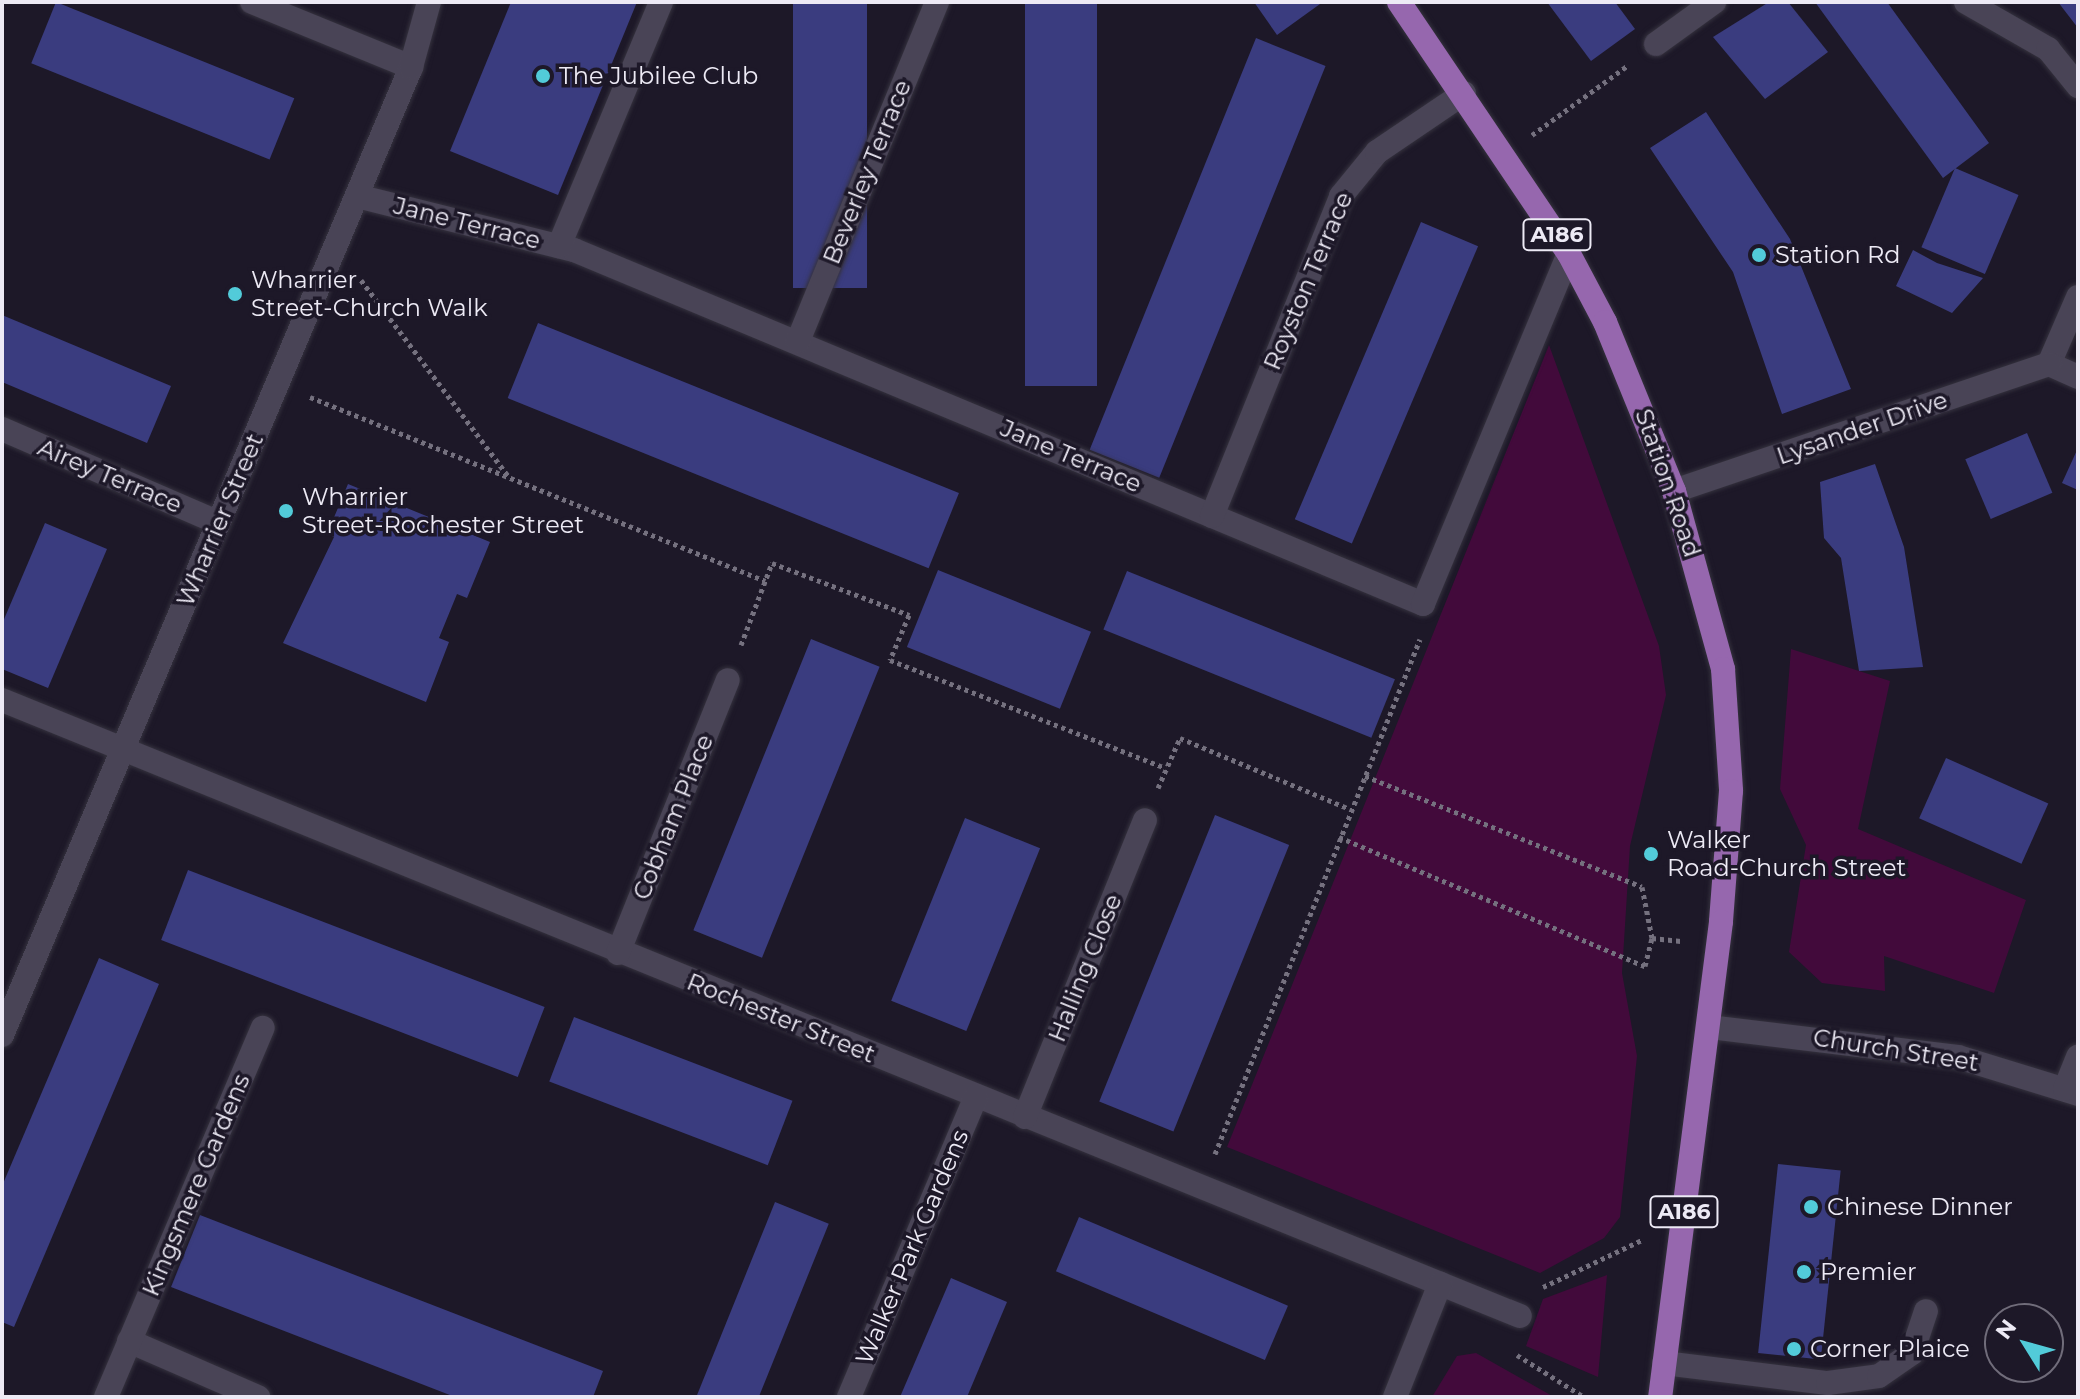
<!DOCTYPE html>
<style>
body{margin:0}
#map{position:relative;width:2080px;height:1399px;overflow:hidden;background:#1d1828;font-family:Montserrat,sans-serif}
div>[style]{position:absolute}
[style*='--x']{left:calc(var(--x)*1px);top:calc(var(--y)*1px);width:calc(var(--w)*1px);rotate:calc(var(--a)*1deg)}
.green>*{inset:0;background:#420a3b}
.building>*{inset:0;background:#3a3c7f;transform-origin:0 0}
.path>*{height:5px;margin-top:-2.5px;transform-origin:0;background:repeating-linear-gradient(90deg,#75717f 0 4px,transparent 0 8px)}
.roads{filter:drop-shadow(0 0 2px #35323e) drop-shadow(0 0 2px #35323e)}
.minor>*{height:24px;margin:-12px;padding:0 12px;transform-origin:12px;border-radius:12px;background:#494456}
.major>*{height:24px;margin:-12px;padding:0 12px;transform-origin:12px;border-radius:12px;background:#9667ae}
.dots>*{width:22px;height:22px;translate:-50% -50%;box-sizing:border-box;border:4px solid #1d1828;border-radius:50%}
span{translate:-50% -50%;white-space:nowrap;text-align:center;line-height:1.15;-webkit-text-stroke:7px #1d1828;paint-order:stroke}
.shield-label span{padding:2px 6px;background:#1d1828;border:2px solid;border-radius:6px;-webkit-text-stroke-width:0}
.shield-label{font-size:22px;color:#edeaf5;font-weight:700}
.poi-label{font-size:24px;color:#edeaf5}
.left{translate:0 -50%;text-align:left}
.street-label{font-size:24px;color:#edeaf5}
.frame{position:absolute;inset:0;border:4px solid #edeaf5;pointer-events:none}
.north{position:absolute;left:1984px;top:1303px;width:80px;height:80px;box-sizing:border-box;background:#1d1828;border:2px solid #706c7a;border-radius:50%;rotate:307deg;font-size:22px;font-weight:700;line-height:32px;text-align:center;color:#edeaf5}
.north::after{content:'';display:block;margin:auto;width:28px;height:36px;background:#52cbd9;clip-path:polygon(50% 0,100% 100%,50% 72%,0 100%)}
</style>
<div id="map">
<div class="green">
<i style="clip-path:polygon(1549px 345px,1659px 646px,1666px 695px,1630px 846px,1622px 973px,1637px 1056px,1620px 1217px,1604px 1238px,1540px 1273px,1227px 1147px)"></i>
<i style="clip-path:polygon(1791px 649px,1890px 681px,1858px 829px,2026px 900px,1994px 993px,1884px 956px,1885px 991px,1822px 983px,1789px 952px,1806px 845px,1780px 789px)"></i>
<i style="clip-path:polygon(1607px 1275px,1598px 1377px,1526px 1346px,1543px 1299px)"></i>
<i style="clip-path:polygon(1476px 1353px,1554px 1397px,1432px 1397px,1457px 1356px)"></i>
</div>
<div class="building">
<i style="left:56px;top:2px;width:257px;height:66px;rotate:22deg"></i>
<i style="clip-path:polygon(511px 2px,637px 2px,558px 195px,450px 151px)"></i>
<i style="left:793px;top:2px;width:74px;height:286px"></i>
<i style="left:1025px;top:2px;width:72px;height:384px"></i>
<i style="clip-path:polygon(1254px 2px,1318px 2px,1320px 4px,1277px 35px)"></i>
<i style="clip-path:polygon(1547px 2px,1615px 2px,1635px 29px,1591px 61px)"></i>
<i style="clip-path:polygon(1769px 2px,1788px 2px,1828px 52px,1765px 99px,1713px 37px)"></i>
<i style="clip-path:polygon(1815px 2px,1887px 2px,1989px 143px,1943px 178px)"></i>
<i style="clip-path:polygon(2058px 2px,2078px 2px,2078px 28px)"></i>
<i style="left:1256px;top:38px;width:75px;height:444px;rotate:22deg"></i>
<i style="clip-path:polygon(1706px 112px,1790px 239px,1851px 389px,1782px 414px,1733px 272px,1650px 148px)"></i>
<i style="left:1955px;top:168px;width:69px;height:86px;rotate:23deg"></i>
<i style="left:1421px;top:222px;width:62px;height:323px;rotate:23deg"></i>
<i style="clip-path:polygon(1913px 250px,1937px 263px,1983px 278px,1952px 313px,1896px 286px)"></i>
<i style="clip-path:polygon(2px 315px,171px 386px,147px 443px,2px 382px)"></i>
<i style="left:538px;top:323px;width:454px;height:81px;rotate:22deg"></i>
<i style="left:2027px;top:433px;width:65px;height:67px;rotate:67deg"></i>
<i style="clip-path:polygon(2078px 448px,2078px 490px,2062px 483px)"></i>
<i style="clip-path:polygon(1875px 464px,1904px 547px,1923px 667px,1859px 671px,1841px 558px,1824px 538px,1820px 482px)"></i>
<i style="clip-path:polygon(348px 484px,490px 542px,467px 598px,457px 594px,439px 638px,449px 642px,426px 702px,283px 643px,334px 537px,327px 534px)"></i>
<i style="clip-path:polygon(45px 523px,107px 549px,48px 688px,2px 669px,2px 624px)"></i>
<i style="left:938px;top:570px;width:165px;height:83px;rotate:22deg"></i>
<i style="left:1127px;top:571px;width:289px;height:63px;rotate:22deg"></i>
<i style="left:811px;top:639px;width:74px;height:314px;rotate:22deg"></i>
<i style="left:1946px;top:758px;width:112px;height:66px;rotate:24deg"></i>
<i style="left:1215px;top:815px;width:80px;height:309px;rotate:22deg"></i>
<i style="left:965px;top:818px;width:81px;height:197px;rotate:22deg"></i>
<i style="left:188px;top:870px;width:382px;height:75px;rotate:21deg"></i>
<i style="clip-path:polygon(99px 958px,159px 984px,14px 1327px,2px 1322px,2px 1186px)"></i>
<i style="left:574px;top:1017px;width:234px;height:69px;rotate:21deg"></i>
<i style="left:1778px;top:1164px;width:63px;height:190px;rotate:6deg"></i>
<i style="left:775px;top:1202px;width:58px;height:211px;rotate:22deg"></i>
<i style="clip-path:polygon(200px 1215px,603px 1371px,593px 1397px,455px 1397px,171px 1287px)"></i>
<i style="left:1079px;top:1217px;width:227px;height:59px;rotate:23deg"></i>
<i style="clip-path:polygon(951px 1278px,1007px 1302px,967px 1397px,900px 1397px)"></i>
</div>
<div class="path">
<i style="--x:1532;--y:135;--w:117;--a:-36"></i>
<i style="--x:361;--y:280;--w:246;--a:53.1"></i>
<i style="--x:310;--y:397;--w:491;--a:22"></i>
<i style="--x:741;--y:645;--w:88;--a:-69.3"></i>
<i style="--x:772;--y:563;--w:147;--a:20.8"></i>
<i style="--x:909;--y:615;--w:49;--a:112.9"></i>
<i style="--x:890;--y:660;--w:296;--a:21.4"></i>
<i style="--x:1365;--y:776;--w:298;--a:21.8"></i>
<i style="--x:1642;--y:887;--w:52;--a:78.9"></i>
<i style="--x:1158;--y:788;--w:55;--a:-66.3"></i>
<i style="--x:1180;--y:738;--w:184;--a:22.7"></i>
<i style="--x:1339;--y:837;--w:332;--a:22.9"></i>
<i style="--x:1645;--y:966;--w:29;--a:-76"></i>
<i style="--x:1652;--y:938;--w:29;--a:6"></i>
<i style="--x:1215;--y:1154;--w:554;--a:-68.29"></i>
<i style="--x:1543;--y:1287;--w:110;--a:-25.4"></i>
<i style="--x:1517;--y:1355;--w:79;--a:32.1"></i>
</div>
<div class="roads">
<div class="minor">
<i style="--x:252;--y:2;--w:172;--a:22.2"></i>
<i style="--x:1966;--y:2;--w:95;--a:29.8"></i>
<i style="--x:2048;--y:49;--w:48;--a:51"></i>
<i style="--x:1656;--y:44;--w:72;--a:-35.9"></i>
<i style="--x:357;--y:196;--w:224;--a:14"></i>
<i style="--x:574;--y:250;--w:920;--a:22.63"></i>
<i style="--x:1423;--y:604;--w:379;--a:-67.4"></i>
<i style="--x:559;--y:246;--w:264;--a:-67.3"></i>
<i style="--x:798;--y:341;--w:366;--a:-67.7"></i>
<i style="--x:2049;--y:364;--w:73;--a:-66.6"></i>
<i style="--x:2049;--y:364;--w:32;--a:24"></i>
<i style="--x:2;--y:429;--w:236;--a:23.4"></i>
<i style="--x:1674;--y:491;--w:396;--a:-18.7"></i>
<i style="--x:1212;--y:516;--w:345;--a:-68"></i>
<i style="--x:1341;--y:196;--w:57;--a:-50.7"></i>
<i style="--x:1377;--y:152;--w:105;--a:-34.1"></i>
<i style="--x:2;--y:700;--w:1638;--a:22.09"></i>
<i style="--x:618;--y:953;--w:294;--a:-68.1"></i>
<i style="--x:1710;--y:1027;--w:250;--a:6.9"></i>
<i style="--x:1958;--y:1057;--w:126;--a:17.1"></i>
<i style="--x:2;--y:1035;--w:1051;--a:-67.09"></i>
<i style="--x:411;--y:67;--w:67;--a:-74.5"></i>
<i style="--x:2065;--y:1089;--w:35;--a:-68"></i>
<i style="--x:1025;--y:1117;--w:320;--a:-68"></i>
<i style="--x:129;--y:1341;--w:141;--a:23.5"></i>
<i style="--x:1664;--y:1363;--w:165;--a:7"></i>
<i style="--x:1828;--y:1383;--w:51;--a:-7.8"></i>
<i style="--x:1879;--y:1376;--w:40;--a:-34.9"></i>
<i style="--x:1912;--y:1353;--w:44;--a:-71.6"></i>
<i style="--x:106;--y:1397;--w:401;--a:-67"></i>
<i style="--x:849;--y:1397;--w:326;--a:-67.1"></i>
<i style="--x:1395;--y:1397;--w:122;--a:-68.3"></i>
</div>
<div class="major">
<i style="--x:1399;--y:2;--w:304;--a:56"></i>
<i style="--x:1569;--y:254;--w:77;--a:62.1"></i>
<i style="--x:1605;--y:322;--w:183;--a:67.8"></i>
<i style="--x:1674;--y:491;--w:185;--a:74.6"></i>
<i style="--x:1723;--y:669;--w:122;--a:86.2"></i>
<i style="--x:1731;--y:791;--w:131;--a:94.4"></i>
<i style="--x:1721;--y:922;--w:479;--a:97.3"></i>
</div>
</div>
<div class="dots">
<i style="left:543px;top:76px;background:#52cbd9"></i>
<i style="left:1759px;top:255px;background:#52cbd9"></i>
<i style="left:235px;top:294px;background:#52cbd9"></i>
<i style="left:286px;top:511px;background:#52cbd9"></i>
<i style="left:1651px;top:854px;background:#52cbd9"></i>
<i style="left:1811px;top:1207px;background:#52cbd9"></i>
<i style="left:1804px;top:1272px;background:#52cbd9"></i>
<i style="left:1794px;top:1349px;background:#52cbd9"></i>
</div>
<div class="shield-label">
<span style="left:1557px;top:235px">A186</span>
<span style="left:1684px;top:1212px">A186</span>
</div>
<div class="poi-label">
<span class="left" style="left:559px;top:76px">The Jubilee Club</span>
<span class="left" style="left:1775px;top:255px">Station Rd</span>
<span class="left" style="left:251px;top:294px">Wharrier<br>Street-Church Walk</span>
<span class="left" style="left:302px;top:511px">Wharrier<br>Street-Rochester Street</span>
<span class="left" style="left:1667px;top:854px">Walker<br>Road-Church Street</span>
<span class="left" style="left:1827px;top:1207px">Chinese Dinner</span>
<span class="left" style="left:1820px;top:1272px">Premier</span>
<span class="left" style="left:1810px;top:1349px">Corner Plaice</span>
</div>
<div class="street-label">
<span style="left:867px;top:172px;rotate:-68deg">Beverley Terrace</span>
<span style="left:467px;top:223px;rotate:14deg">Jane Terrace</span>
<span style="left:1308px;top:281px;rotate:-67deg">Royston Terrace</span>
<span style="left:1862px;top:428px;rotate:-19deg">Lysander Drive</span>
<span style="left:1071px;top:456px;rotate:23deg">Jane Terrace</span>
<span style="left:110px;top:476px;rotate:23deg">Airey Terrace</span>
<span style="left:1668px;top:483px;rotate:71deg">Station Road</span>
<span style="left:220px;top:520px;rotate:-67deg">Wharrier Street</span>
<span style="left:673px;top:817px;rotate:-68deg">Cobham Place</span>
<span style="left:1085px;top:968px;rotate:-68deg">Halling Close</span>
<span style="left:781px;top:1018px;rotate:22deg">Rochester Street</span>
<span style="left:1896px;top:1050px;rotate:9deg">Church Street</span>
<span style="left:196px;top:1185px;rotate:-67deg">Kingsmere Gardens</span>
<span style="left:912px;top:1247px;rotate:-67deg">Walker Park Gardens</span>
</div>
<div class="frame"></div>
<div class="north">N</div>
</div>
